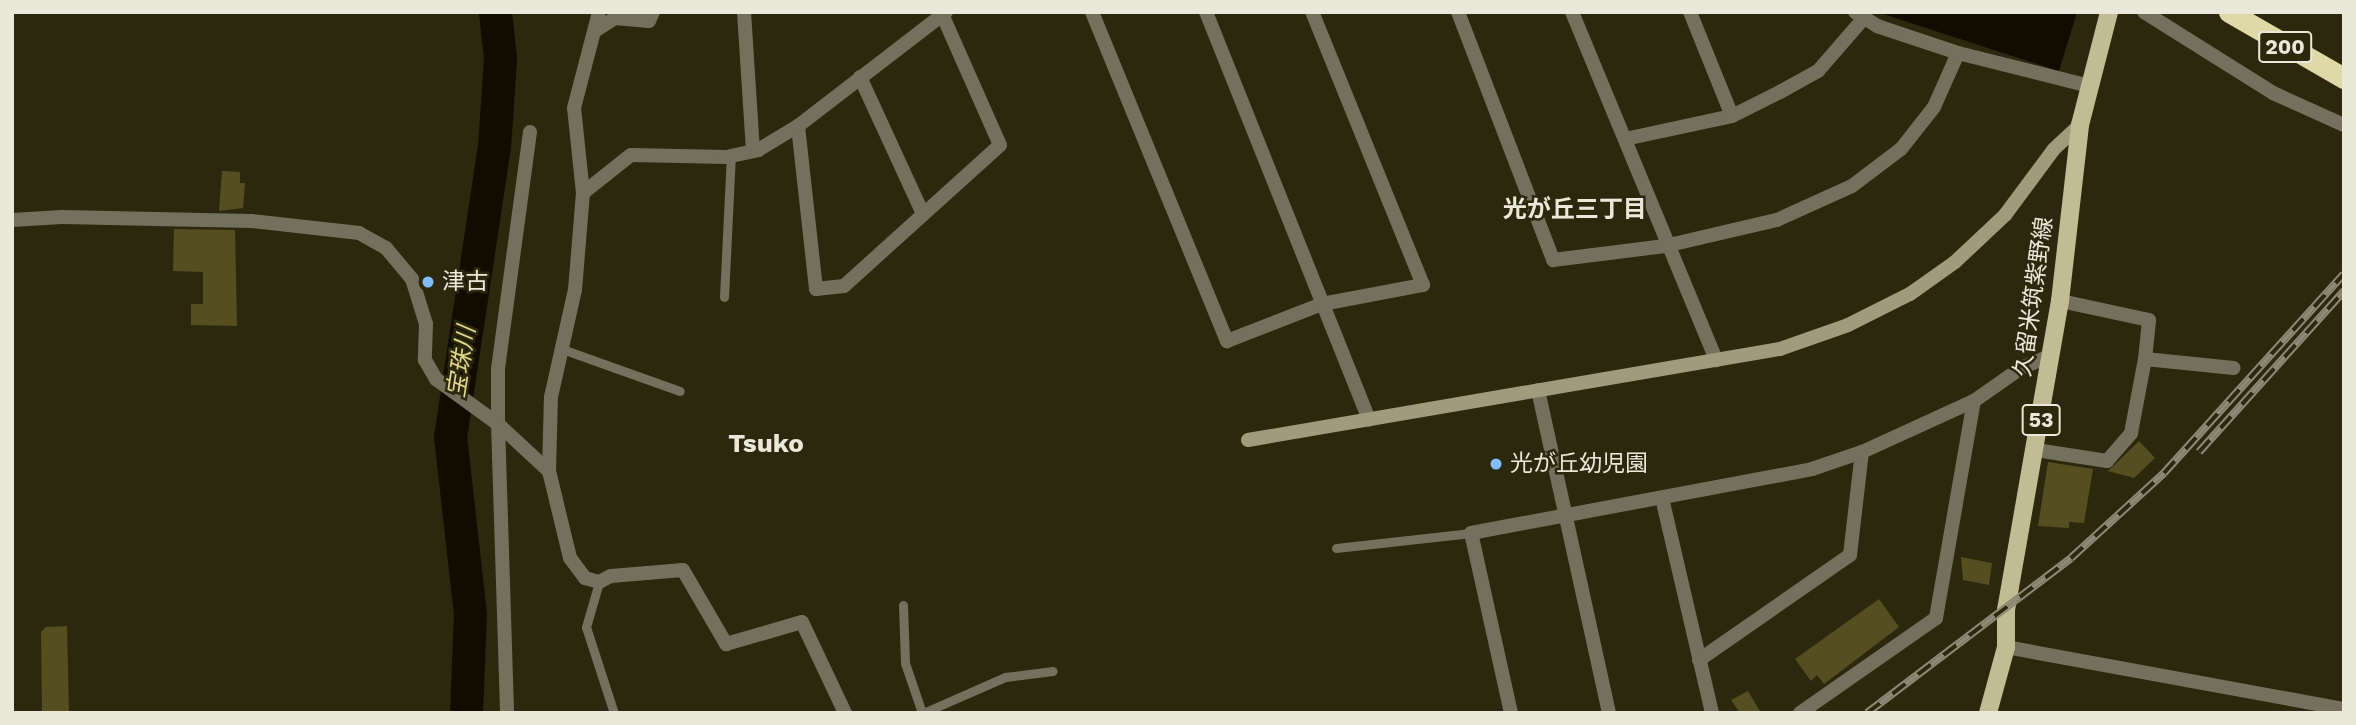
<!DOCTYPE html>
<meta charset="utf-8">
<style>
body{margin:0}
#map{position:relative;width:2356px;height:725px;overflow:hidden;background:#2b280e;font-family:"Work Sans","Noto Sans JP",sans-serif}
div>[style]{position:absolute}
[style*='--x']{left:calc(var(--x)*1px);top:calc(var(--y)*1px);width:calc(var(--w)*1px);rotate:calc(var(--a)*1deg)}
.water>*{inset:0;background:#100c00}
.river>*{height:33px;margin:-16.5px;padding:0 16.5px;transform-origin:16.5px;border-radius:16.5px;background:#100c00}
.building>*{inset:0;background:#544e21}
.lane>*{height:9px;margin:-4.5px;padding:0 4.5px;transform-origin:4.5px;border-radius:4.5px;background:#73715e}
.street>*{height:14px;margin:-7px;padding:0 7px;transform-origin:7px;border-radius:7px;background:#73715e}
.secondary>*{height:14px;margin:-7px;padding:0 7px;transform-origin:7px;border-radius:7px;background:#9f9b7c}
.primary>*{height:18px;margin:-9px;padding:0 9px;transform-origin:9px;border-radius:9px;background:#c1bc93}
.highway>*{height:21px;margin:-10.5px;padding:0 10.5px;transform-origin:10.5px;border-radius:10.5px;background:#dfd9a8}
.rail>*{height:8px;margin-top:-4px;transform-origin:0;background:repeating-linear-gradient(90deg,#2b280e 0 16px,#8c8a75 0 32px);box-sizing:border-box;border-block:2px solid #8c8a75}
.dots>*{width:19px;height:19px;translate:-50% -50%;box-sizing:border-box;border:4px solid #2b280e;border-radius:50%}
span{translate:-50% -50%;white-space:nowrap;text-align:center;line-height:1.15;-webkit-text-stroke:5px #2b280e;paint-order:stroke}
.shield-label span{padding:2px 5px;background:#2b280e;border:2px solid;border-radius:5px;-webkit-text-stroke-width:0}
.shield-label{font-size:21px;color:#eae9d9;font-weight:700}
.poi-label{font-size:23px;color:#eae9d9}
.left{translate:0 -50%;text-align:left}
.street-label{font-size:23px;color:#eae9d9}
.neighbourhood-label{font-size:24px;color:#eae9d9;font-weight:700}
.water-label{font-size:24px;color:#e1d78d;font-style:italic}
.quarter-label{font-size:26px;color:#eae9d9;font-weight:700}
.frame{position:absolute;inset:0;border:14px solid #eae9d9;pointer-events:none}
</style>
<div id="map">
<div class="water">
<i style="clip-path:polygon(1877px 12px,2077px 12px,2059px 71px)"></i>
</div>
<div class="river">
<i style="--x:466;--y:713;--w:99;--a:-87.7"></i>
<i style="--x:470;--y:614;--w:178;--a:-96.4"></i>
<i style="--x:450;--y:437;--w:293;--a:-81.4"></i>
<i style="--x:494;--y:147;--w:89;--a:-86.1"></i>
<i style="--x:500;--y:58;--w:46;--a:-96.2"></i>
</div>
<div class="building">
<i style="clip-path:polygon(222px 171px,240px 172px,240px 183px,245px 183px,243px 208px,219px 211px)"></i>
<i style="clip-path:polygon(174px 229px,235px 230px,237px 326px,191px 325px,191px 304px,203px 304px,203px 272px,173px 271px)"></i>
<i style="clip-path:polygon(2139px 441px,2155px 458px,2134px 478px,2108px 471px)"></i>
<i style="clip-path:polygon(2048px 462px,2093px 469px,2084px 523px,2069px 522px,2069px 528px,2038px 526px)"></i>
<i style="clip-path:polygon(1961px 557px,1992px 563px,1989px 585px,1963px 580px)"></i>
<i style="clip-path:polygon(1879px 599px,1899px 627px,1824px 684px,1817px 675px,1811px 681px,1795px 659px)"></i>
<i style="clip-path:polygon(67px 626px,69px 713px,42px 713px,41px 632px,46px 627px)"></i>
<i style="clip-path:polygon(1748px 691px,1761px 713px,1740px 713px,1731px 700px)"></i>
</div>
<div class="lane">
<i style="--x:724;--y:297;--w:141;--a:-87.2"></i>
<i style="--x:562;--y:349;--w:125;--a:19.6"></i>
<i style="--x:1336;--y:548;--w:136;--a:-6.3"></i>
<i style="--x:599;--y:582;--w:47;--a:106.1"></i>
<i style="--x:586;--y:627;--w:90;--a:72"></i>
<i style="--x:903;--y:605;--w:58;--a:88"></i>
<i style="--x:905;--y:663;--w:53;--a:71.2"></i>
<i style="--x:923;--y:713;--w:90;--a:-23.7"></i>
<i style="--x:1005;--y:677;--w:48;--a:-7.1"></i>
</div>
<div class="street">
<i style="--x:744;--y:12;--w:139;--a:86.3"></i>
<i style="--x:1092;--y:12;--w:356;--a:67.7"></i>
<i style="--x:1227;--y:341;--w:102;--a:-21.3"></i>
<i style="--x:1322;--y:304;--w:103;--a:-10.7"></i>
<i style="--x:1423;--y:285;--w:295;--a:-112.1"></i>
<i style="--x:1206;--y:12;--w:439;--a:68.2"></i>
<i style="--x:1458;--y:12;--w:266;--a:69"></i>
<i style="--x:1553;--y:260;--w:113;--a:-7.1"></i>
<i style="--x:1665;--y:246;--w:115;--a:-13.1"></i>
<i style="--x:1777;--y:220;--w:82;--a:-24.4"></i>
<i style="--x:1852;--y:186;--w:61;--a:-37.1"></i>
<i style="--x:1901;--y:149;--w:53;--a:-51.8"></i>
<i style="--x:1934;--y:107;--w:59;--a:-66"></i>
<i style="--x:1572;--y:12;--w:377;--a:67.5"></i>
<i style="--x:1690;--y:12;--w:112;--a:68"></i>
<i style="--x:1855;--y:12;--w:26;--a:32"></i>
<i style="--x:1877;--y:26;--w:85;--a:18.4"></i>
<i style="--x:1958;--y:53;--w:135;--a:14.1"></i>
<i style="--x:2144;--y:12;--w:152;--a:32.1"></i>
<i style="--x:2273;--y:93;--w:78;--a:24.3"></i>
<i style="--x:595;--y:31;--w:24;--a:-33"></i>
<i style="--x:615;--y:18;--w:34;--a:5"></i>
<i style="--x:649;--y:21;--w:10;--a:-66"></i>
<i style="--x:860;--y:77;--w:151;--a:65.3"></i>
<i style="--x:798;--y:126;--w:164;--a:83.7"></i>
<i style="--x:816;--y:289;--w:28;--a:-6"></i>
<i style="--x:844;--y:286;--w:210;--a:-42.1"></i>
<i style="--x:1000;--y:145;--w:143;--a:-113.9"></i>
<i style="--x:530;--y:132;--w:240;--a:97.7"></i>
<i style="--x:498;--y:370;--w:54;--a:90"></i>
<i style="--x:498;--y:424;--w:69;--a:42.7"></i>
<i style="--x:549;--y:471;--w:89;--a:76.4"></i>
<i style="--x:570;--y:558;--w:25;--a:53"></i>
<i style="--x:585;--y:578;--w:15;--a:16"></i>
<i style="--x:599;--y:582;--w:13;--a:-27"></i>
<i style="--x:611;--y:576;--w:72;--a:-4.8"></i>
<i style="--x:683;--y:570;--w:86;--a:59.8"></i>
<i style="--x:726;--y:644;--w:79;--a:-16.1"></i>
<i style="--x:802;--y:622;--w:101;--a:64.7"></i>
<i style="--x:1625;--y:139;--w:109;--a:-12.1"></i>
<i style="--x:1732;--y:116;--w:54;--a:-26.6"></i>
<i style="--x:1780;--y:92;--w:43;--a:-28.9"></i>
<i style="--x:1818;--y:71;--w:70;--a:-49"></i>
<i style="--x:583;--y:193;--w:61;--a:-38.4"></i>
<i style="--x:631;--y:155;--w:95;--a:1.2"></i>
<i style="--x:726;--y:157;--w:33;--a:-12"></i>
<i style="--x:758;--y:150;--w:47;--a:-31"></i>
<i style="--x:798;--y:126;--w:187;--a:-37.6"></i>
<i style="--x:12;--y:220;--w:50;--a:-3.4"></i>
<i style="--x:62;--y:217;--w:189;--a:1.2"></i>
<i style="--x:251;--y:221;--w:109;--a:6.3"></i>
<i style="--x:359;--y:233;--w:31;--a:29"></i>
<i style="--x:386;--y:248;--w:40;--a:50"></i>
<i style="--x:412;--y:279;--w:47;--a:72.7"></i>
<i style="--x:426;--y:324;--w:36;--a:92"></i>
<i style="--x:425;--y:360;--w:22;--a:60"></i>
<i style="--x:436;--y:379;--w:77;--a:36"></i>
<i style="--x:498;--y:424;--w:289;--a:88.2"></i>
<i style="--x:2145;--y:359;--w:89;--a:5.8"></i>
<i style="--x:1538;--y:390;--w:331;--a:77.6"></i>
<i style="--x:2036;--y:450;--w:72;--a:8.8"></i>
<i style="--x:2107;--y:461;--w:37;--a:-49"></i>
<i style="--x:2131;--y:433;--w:75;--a:-79.3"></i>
<i style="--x:2145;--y:359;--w:39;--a:-84"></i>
<i style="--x:2149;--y:320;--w:91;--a:-167.9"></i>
<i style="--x:549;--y:471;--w:74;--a:-88.5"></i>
<i style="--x:551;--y:397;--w:110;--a:-77.4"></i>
<i style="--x:575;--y:290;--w:97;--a:-85.3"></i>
<i style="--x:583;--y:193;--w:85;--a:-96"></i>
<i style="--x:574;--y:108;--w:99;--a:-75.4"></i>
<i style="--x:1662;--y:498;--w:221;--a:76.9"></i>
<i style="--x:2006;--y:647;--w:344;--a:10.4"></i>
<i style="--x:1699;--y:660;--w:184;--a:-34.8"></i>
<i style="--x:1850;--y:555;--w:104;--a:-83.4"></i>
<i style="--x:1511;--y:713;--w:184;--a:-102.5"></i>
<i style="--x:1471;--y:533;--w:347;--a:-10.6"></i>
<i style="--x:1812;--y:469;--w:53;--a:-18.8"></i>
<i style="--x:1862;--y:452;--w:123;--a:-24.5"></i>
<i style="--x:1974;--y:401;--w:57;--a:-35.1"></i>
<i style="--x:2021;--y:368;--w:33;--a:-23"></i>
<i style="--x:1800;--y:713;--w:166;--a:-34.9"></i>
<i style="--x:1936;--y:618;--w:220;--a:-80.1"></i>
</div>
<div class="secondary">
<i style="--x:1248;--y:440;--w:540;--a:-9.71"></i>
<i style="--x:1780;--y:349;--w:72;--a:-19.4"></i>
<i style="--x:1848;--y:325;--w:69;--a:-26.6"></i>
<i style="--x:1910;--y:294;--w:55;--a:-35.4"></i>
<i style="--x:1955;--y:262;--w:69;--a:-43.2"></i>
<i style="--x:2005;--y:215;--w:82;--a:-53.4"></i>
<i style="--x:2054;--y:149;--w:35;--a:-43"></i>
</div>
<div class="primary">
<i style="--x:1988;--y:713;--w:68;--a:-74.7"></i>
<i style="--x:2006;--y:647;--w:37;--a:-90"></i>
<i style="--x:2006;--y:610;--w:314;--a:-80.1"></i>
<i style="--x:2060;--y:301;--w:177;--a:-83.5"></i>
<i style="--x:2080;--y:125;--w:117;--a:-75.6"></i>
</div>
<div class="highway">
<i style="--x:2229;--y:12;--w:133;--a:29.9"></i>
</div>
<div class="rail">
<i style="--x:2199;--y:452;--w:217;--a:-48"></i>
<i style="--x:1867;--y:713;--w:256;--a:-37.2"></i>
<i style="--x:2071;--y:558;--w:126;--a:-42.4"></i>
<i style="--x:2164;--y:473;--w:268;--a:-47.9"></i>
</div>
<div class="dots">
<i style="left:428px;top:282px;background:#83bcfb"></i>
<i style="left:1496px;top:464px;background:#83bcfb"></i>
</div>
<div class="shield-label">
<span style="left:2285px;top:47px">200</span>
<span style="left:2041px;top:420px">53</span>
</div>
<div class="poi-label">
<span class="left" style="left:442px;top:282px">津古</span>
<span class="left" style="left:1510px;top:464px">光が丘幼児園</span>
</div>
<div class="street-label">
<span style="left:2034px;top:297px;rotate:-82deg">久留米筑紫野線</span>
</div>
<div class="neighbourhood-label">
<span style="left:1575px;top:210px">光が丘三丁目</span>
</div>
<div class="water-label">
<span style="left:462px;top:362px;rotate:-81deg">宝珠川</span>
</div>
<div class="quarter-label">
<span style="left:766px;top:444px">Tsuko</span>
</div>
<div class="frame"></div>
</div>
